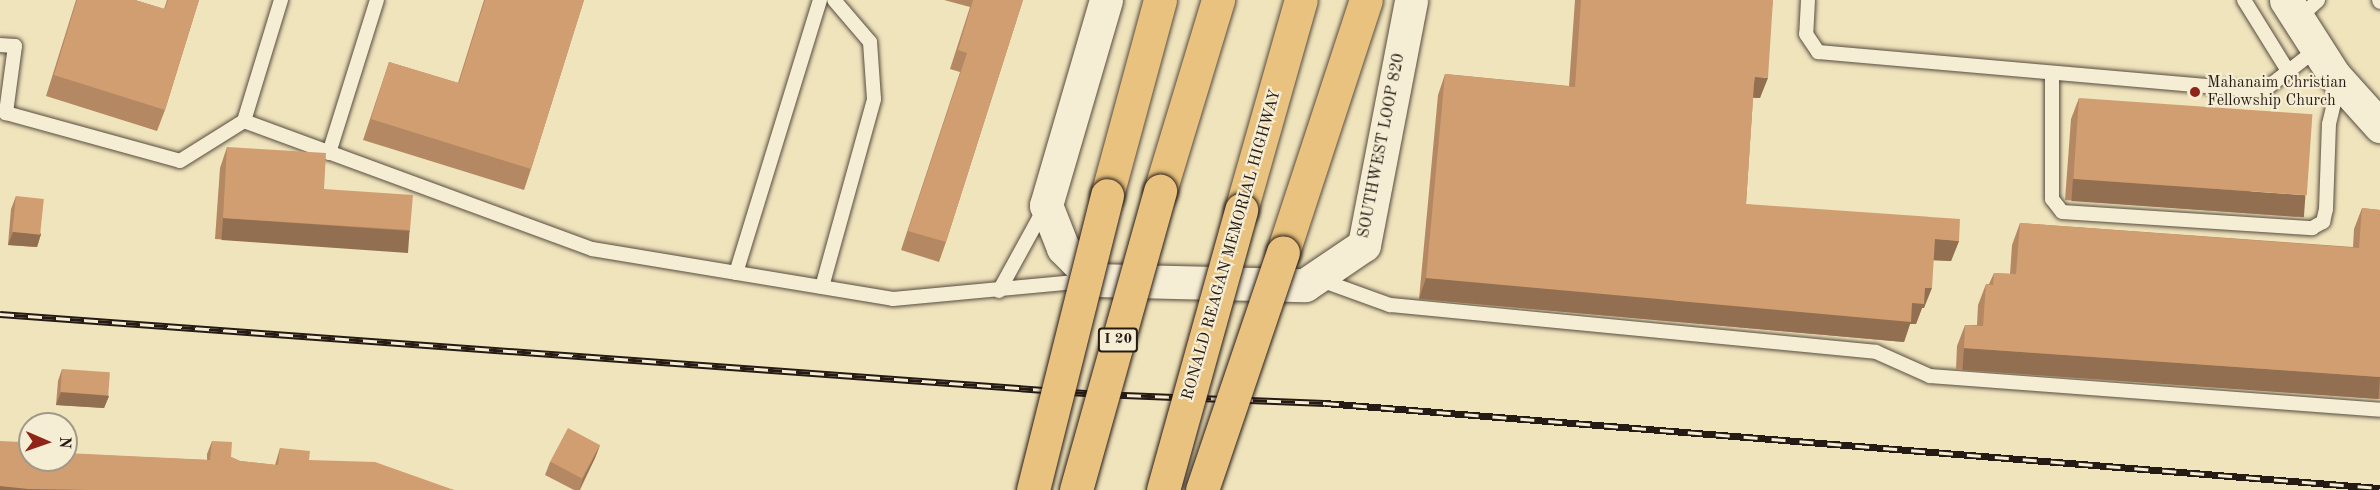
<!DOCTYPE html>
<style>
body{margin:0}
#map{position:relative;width:2380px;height:490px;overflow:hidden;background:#f0e4bd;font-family:"Old Standard TT",serif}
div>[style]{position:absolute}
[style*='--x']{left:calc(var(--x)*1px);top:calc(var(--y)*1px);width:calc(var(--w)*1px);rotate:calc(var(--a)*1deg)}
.roads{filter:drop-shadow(0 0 2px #584c3f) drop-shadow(0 0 2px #584c3f)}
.lane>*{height:14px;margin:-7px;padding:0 7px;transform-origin:7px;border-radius:7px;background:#f5edd4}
.secondary>*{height:33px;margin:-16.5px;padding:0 16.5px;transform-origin:16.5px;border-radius:16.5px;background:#f5edd4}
.highway>*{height:33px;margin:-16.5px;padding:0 16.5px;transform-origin:16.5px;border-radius:16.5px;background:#e8c27e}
.rail>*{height:7px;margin-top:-3.5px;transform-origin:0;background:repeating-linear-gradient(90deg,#f5edd4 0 14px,#261a15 0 28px);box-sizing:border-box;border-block:2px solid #261a15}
.bridges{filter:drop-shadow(0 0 2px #261a15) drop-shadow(0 0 2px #261a15)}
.highway-bridge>*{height:33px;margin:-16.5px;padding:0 16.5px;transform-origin:16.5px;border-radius:16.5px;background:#e8c27e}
.wall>*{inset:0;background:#b48862}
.shaded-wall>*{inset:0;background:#926f50;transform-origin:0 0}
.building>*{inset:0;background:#d19e72;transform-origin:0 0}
.dots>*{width:16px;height:16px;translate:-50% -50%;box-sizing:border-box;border:3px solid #f5edd4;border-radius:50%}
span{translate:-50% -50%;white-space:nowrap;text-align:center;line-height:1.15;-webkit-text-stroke:4.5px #f5edd4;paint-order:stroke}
.shield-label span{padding:2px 4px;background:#f5edd4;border:2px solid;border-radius:4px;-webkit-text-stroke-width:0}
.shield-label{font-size:15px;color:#261a15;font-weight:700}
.poi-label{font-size:16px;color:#261a15}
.left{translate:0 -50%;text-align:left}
.street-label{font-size:16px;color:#261a15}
.north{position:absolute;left:18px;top:412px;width:60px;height:60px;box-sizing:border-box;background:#f5edd4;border:2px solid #a29988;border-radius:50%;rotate:92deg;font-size:16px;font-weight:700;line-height:24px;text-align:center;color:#261a15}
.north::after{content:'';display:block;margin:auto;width:21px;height:27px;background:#8f2418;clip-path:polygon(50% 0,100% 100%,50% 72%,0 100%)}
</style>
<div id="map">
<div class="roads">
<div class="lane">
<i style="--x:1808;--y:0;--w:34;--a:93"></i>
<i style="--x:1806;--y:34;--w:22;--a:56"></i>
<i style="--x:1818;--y:52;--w:447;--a:5"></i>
<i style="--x:2263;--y:91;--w:68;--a:-37.9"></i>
<i style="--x:2244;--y:0;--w:84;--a:58.2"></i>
<i style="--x:2379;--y:0;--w:2;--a:63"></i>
<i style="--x:2299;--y:18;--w:26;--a:-43"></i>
<i style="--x:0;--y:45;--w:15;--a:4"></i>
<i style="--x:15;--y:46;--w:68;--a:97.7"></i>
<i style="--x:6;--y:113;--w:180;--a:15.4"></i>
<i style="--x:180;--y:161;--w:75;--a:-32"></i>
<i style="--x:244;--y:121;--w:371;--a:20.2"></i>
<i style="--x:592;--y:249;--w:305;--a:9.4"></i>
<i style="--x:893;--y:299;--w:194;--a:-5.3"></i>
<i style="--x:2052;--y:73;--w:126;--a:90"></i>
<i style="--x:2052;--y:199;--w:16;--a:52"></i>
<i style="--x:2062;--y:212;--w:251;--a:3.7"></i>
<i style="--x:2312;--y:228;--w:13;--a:-29"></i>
<i style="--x:2323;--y:222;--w:13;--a:-77"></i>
<i style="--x:2326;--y:209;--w:85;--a:-88"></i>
<i style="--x:2329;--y:124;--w:43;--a:-76.6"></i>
<i style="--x:244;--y:121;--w:127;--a:-73"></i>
<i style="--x:329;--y:153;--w:160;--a:-72.6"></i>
<i style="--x:736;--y:273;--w:286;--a:-72.9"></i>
<i style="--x:1318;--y:279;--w:77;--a:19.9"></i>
<i style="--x:1390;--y:305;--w:488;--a:5.5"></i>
<i style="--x:1876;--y:352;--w:59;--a:24"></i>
<i style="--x:1930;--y:376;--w:451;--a:4.3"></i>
<i style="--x:822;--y:287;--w:195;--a:-74.5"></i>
<i style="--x:874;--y:99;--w:57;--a:-94"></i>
<i style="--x:870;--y:42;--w:55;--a:-130.6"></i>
<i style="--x:999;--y:291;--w:94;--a:-61.2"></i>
</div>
<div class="secondary">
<i style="--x:1106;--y:0;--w:214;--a:106.3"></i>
<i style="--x:1046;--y:205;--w:46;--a:68.4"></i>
<i style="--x:1063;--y:248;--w:45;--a:45"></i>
<i style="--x:1095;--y:280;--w:210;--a:1.4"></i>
<i style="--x:1305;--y:285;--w:71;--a:-34.1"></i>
<i style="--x:1364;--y:245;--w:249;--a:-79.1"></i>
<i style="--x:2286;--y:0;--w:89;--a:57.4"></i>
<i style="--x:2334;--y:75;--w:69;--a:48"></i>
</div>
<div class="highway">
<i style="--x:1160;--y:191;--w:200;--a:-73.1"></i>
<i style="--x:1107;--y:195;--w:202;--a:-74.8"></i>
<i style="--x:1241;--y:210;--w:218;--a:-74.1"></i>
<i style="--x:1283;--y:252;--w:265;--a:-71.8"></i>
</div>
</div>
<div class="rail">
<i style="--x:0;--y:314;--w:1102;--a:4.16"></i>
<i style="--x:1099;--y:394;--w:226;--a:2.3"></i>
<i style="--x:1325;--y:403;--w:1058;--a:4.61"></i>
</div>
<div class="bridges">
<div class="highway-bridge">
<i style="--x:1033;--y:490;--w:304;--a:-75.9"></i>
<i style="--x:1076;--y:490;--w:311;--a:-74.3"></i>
<i style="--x:1163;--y:490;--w:291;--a:-74.4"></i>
<i style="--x:1202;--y:490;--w:251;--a:-71.2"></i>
</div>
</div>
<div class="wall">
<i style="clip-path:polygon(76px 0,135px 0,164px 9px,167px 0,199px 0,165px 110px,157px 131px,46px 96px)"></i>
<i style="clip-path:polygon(484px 0,584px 0,531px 169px,524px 190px,363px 140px,389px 62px,458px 83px)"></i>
<i style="clip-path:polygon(944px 0,1023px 0,946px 242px,939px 262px,901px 250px,960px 72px,950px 69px,970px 7px)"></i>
<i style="clip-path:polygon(1575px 0,1773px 0,1760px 98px,1753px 98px,1746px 204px,1959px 241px,1951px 261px,1933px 260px,1924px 308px,1922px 308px,1916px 324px,1910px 324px,1904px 342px,1419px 299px,1438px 95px,1445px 74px,1569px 86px)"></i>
<i style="clip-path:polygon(2079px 98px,2298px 217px,2065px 200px,2071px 119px)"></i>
<i style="clip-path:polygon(227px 147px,324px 189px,410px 230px,402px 251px,215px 239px,220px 168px)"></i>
<i style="clip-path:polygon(16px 196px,41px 234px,37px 247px,8px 245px,11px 209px)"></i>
<i style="clip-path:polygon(2362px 208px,2380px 210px,2380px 399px,1956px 369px,1957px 346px,1965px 325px,1977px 325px,1978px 305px,1986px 284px,1989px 284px,1994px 273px,2010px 274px,2012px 245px,2020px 223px,2353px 247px,2354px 229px)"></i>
<i style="clip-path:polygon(62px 369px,109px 396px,104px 408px,56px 405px,58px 381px)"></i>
<i style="clip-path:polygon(212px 441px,231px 457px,240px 461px,275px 465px,280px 448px,309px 460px,454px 490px,0 490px,22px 448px,30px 452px,207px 460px,207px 454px)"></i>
<i style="clip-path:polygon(600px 445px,595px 458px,580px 490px,574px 490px,545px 475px,550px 462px)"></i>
</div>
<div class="shaded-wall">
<i style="clip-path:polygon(1755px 77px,1768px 78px,1760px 98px,1748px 97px)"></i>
<i style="left:2073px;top:179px;width:233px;height:22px;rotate:4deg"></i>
<i style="left:223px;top:218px;width:187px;height:22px;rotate:4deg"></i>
<i style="clip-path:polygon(13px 232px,41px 234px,37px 247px,8px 245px)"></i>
<i style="clip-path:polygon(1935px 239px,1959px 241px,1951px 261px,1927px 260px)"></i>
<i style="clip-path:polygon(1426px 278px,1912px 303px,1925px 288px,1932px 288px,1924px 308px,1922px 308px,1916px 324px,1910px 324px,1904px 342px,1419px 299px)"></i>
<i style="left:1964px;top:348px;width:417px;height:22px;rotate:4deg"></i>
<i style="clip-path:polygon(61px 392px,109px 396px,104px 408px,56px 405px)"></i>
<i style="clip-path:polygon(600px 445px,595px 458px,579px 490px,583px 479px)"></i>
<i style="clip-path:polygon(0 486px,90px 490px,0 490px)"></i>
</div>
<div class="building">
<i style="clip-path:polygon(77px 0,135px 0,165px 9px,168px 0,199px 0,165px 110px,54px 75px)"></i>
<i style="clip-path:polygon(485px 0,584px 0,531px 169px,371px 119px,389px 62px,459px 83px)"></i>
<i style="clip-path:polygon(973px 0,1023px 0,946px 242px,908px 231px,967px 53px,958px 50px)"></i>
<i style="clip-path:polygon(1581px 0,1773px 0,1768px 78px,1755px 77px,1754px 84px,1746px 204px,1960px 219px,1959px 241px,1935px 239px,1932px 288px,1925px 288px,1924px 304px,1912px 303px,1911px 322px,1426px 278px,1445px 74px,1575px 87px)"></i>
<i style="left:2079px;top:98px;width:234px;height:81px;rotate:4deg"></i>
<i style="clip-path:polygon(227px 147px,326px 153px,324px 189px,413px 195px,410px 230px,223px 218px)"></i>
<i style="left:16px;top:196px;width:28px;height:36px;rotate:6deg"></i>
<i style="clip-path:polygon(2362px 208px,2380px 210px,2380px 377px,1964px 348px,1965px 325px,1983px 326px,1986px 284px,1993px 285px,1994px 273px,2016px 274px,2020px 223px,2359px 248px)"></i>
<i style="left:62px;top:369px;width:48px;height:23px;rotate:4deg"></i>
<i style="left:568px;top:428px;width:36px;height:38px;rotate:28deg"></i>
<i style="clip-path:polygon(0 441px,22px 442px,22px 448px,30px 452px,30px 460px,66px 460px,66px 453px,210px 460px,212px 441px,232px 442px,231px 457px,240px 461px,278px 465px,280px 448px,310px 451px,309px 460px,375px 462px,454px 490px,90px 490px,28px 489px,0 486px)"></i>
</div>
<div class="dots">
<i style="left:2195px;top:92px;background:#8f2418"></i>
</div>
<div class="shield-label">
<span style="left:1118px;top:340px">I 20</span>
</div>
<div class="poi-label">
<span class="left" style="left:2207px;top:92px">Mahanaim Christian<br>Fellowship Church</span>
</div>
<div class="street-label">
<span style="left:1382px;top:146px;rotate:-79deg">SOUTHWEST LOOP 820</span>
<span style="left:1232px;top:245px;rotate:-74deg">RONALD REAGAN MEMORIAL HIGHWAY</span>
</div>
<div class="north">N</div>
</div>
